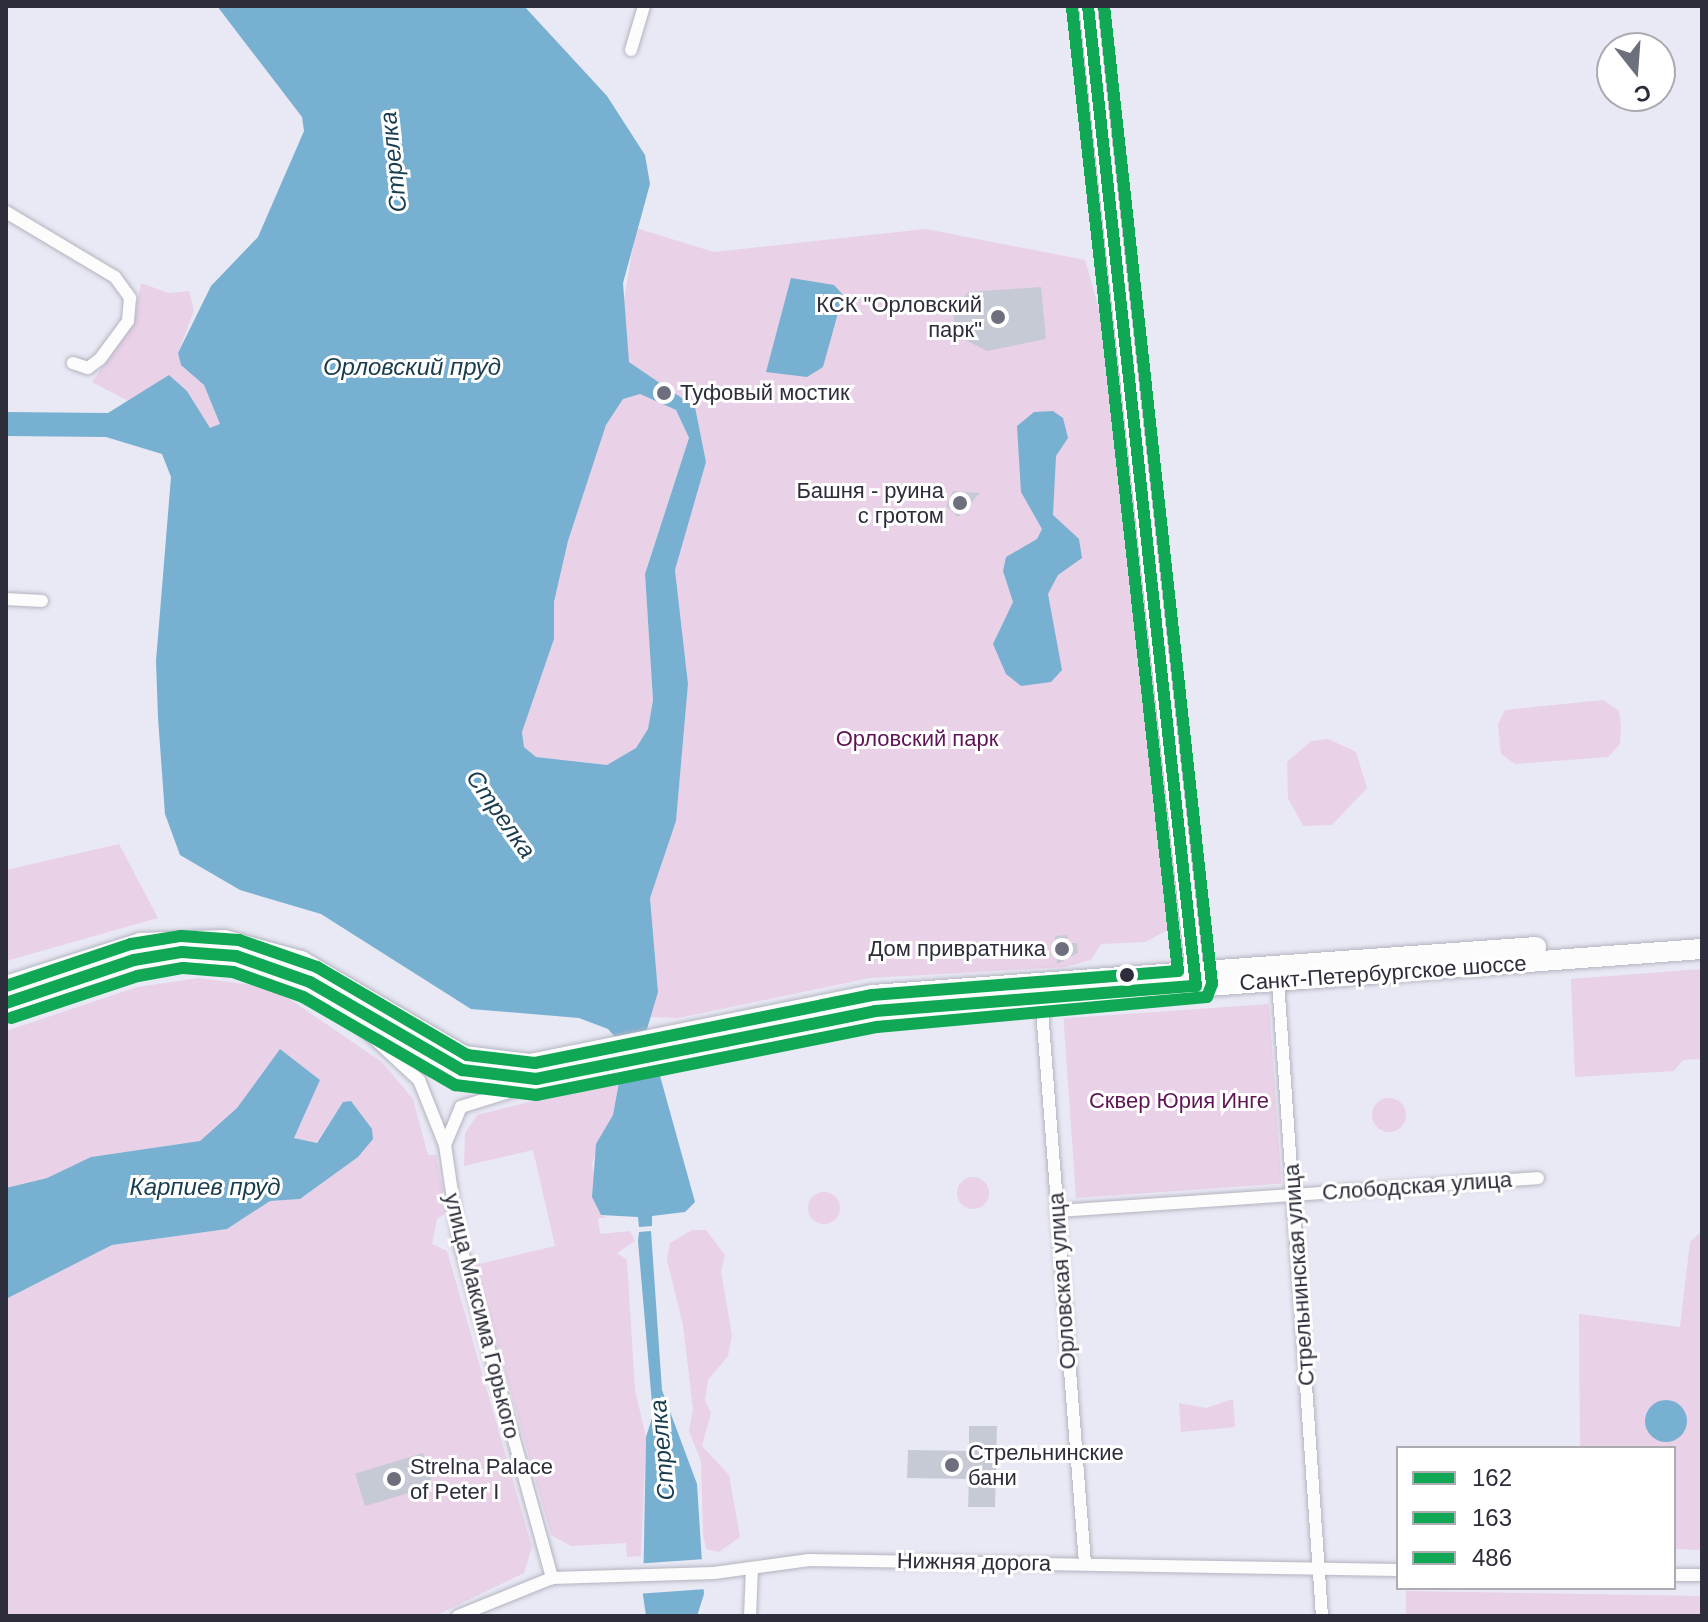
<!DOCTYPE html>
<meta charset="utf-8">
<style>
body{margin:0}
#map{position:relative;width:1708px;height:1622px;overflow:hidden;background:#e8e9f4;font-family:Arial,sans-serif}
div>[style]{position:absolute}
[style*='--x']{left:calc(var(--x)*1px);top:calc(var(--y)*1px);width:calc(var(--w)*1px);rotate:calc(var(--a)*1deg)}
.green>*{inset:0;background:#e9d1e8;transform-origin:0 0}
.round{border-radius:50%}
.water>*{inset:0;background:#78b0d1}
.pier>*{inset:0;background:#e8e9f4;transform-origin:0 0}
.building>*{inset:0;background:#c6cad5;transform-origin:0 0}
.roads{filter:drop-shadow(0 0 2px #b3b4bf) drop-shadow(0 0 2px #b3b4bf)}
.street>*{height:12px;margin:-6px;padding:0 6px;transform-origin:6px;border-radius:6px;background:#fcfcfd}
.secondary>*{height:18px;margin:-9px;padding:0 9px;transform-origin:9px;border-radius:9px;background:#fcfcfd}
.primary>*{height:20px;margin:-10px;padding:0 10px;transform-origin:10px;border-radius:10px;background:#fcfcfd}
.bus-1>*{height:12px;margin:-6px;padding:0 6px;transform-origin:6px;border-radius:6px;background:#10a855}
.bus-2>*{height:12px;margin:-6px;padding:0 6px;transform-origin:6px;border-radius:6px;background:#10a855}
.bus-3>*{height:12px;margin:-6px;padding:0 6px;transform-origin:6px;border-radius:6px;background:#10a855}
.dots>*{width:22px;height:22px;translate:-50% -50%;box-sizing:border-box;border:4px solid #fff;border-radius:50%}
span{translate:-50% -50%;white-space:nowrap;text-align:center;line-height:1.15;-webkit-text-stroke:6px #fff;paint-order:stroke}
.poi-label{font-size:22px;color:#2d2d3b}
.right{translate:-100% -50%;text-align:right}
.left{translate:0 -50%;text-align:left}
.park-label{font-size:22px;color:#5f1555}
.street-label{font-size:22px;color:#2d2d3b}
.water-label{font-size:24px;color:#193d4f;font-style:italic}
.frame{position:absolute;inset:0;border:8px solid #2d2d3b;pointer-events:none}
.legend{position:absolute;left:1396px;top:1446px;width:280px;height:144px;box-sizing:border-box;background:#fff;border:2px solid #ababb1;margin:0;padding:10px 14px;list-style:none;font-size:24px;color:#2d2d3b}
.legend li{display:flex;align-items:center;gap:16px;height:40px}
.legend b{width:40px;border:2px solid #ababb1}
.north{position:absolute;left:1596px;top:32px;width:80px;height:80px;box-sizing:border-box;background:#fff;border:2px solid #ababb1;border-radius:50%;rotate:163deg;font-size:22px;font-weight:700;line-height:32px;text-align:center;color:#2d2d3b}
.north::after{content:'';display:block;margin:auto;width:28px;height:36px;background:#6e6f7c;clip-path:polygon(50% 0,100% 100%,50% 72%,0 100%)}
</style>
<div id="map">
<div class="green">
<i style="clip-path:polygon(636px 228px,714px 252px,926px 229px,1085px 260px,1111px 351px,1174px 927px,1145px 942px,1101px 944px,1091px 960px,1065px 967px,870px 978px,678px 1018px,648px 1017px,658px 992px,650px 898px,676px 820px,688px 684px,675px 570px,706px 462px,695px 407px,629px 363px,621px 318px)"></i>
<i style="clip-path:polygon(141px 283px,168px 293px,189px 291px,194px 311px,178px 353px,204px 385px,220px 424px,210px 429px,187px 391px,169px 375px,132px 403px,92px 382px,134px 322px)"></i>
<i style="clip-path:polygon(640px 394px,676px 410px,689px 438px,645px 574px,653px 700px,648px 729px,636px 748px,607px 765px,536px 757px,524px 747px,522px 732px,554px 639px,554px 602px,568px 541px,606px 425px,623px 399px)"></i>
<i style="clip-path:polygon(1603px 700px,1619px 711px,1621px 726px,1620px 744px,1608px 757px,1515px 764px,1501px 754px,1498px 724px,1505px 710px)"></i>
<i style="clip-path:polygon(1328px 739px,1356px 752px,1367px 788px,1332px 825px,1303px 826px,1288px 798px,1287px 762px,1311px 741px)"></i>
<i style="clip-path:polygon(119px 844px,158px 918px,6px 961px,6px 870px)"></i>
<i style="clip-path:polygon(1702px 969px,1702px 1059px,1683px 1060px,1674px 1071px,1575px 1077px,1571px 979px)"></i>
<i style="clip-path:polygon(199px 978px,260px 986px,288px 998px,382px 1062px,413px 1099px,428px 1155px,436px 1155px,447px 1212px,437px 1219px,432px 1244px,447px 1251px,532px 1547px,524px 1573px,435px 1616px,6px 1616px,6px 1299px,112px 1245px,227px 1229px,270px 1201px,300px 1199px,358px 1157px,343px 1102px,316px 1143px,294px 1138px,320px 1080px,280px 1049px,237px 1108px,200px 1141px,91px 1157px,47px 1178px,6px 1188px,6px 1031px,137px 987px)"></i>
<i style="left:1269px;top:1004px;width:180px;height:206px;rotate:86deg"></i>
<i style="clip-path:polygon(619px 1079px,613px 1115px,592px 1163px,601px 1215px,608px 1218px,598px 1218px,600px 1234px,630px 1231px,635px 1241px,617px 1253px,627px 1260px,635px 1390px,646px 1437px,641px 1556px,627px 1557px,626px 1543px,571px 1546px,551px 1535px,475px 1265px,555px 1246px,533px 1150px,464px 1166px,465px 1133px,477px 1115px)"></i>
<i class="round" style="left:1372px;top:1098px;width:34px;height:34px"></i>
<i class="round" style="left:957px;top:1177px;width:32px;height:32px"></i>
<i class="round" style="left:808px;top:1192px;width:32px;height:32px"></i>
<i style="clip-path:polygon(692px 1230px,706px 1230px,725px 1255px,721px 1272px,732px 1335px,728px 1356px,708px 1380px,705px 1400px,711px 1413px,702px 1446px,729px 1475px,740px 1537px,719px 1552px,706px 1549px,703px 1534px,701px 1461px,689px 1431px,693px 1409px,683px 1325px,667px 1260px,670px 1243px)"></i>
<i style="clip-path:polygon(1702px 1231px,1702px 1550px,1674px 1549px,1674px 1448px,1580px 1448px,1579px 1314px,1680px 1327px,1690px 1242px)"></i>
<i style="clip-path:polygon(1233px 1399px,1235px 1427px,1181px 1432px,1179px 1403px,1206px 1408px)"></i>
<i style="clip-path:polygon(1406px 1591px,1702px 1596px,1702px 1616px,1406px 1616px)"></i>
</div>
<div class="water">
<i style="clip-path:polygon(evenodd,217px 6px,524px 6px,607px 96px,645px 155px,650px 184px,623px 283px,629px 362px,695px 407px,706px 462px,675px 570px,688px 684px,676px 821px,650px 898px,658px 992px,647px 1029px,695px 1202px,685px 1212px,652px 1216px,652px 1226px,639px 1227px,638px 1217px,601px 1215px,592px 1197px,596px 1144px,613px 1115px,620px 1076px,616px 1038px,608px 1029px,579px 1018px,471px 1009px,321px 914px,240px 890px,180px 855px,165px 814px,158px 718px,156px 661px,171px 477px,162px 454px,106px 437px,6px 436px,6px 412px,108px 413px,169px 375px,187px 391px,210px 428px,220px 424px,204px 385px,181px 365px,178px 353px,211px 286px,258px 237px,304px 131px,302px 117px,217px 6px,640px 394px,676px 410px,689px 438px,645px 574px,653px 700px,648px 729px,636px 748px,607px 765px,536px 757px,524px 747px,522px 732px,554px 639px,554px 602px,568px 541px,606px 425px,623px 399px,640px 394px)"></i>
<i style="clip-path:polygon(791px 278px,834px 285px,843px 295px,823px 367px,807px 377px,766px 372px)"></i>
<i style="clip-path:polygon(1053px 411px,1063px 418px,1068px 438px,1056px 456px,1053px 515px,1079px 539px,1082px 558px,1058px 575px,1048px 594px,1062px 670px,1051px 682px,1021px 686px,1006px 674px,993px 644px,1013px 602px,1003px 571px,1006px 557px,1037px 539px,1042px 529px,1021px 492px,1017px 426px,1034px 412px)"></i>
<i style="clip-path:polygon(280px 1049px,320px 1080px,294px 1138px,317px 1143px,343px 1102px,351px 1101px,372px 1129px,373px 1139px,358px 1157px,300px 1199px,270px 1201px,227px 1229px,112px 1245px,6px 1299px,6px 1188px,47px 1178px,91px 1157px,200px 1141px,237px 1108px)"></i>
<i style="clip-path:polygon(651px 1231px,662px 1390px,697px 1484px,704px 1594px,697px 1616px,646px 1616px,643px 1595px,646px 1437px,653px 1415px,638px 1241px,639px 1232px)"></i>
<i class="round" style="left:1645px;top:1400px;width:42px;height:42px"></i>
</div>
<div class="pier">
<i style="left:705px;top:1559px;width:30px;height:68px;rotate:86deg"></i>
</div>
<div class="building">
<i style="clip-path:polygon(1041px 287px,1046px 339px,987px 351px,956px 335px,953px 311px,968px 292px)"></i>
<i style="clip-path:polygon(953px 491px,980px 493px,958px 517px,946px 506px)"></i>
<i style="clip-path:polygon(1067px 935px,1068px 943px,1077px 943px,1078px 953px,1057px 964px,1055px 936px)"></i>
<i style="clip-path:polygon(969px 1426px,997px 1426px,995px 1507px,968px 1507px,969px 1479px,907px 1478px,908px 1450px,969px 1451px)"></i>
<i style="left:423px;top:1453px;width:34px;height:71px;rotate:73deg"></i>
</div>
<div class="roads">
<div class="street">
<i style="--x:631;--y:50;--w:46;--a:-73.5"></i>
<i style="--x:6;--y:212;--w:127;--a:30.8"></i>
<i style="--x:115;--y:277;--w:26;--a:54"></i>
<i style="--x:130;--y:298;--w:23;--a:95"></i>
<i style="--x:128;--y:321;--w:47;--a:126.4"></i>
<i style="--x:100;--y:359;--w:15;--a:143"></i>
<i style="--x:88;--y:368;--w:16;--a:-162"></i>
<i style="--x:6;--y:599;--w:36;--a:3"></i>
<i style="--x:1278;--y:981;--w:637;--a:86.04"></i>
<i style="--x:1041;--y:998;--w:568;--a:85.55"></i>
<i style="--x:335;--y:1002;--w:115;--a:42.9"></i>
<i style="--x:419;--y:1080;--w:70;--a:68.2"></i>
<i style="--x:538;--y:1083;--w:81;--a:162.7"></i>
<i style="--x:461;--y:1107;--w:41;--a:112.8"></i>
<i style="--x:445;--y:1145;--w:96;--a:81.6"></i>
<i style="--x:459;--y:1240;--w:351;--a:74.6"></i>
<i style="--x:1057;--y:1211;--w:482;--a:-3.9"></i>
<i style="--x:1674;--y:1575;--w:28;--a:0"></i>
<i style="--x:458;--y:1616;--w:101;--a:-22"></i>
<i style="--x:552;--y:1578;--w:162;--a:-1.8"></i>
<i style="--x:714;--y:1573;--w:96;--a:-7.8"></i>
<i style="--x:809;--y:1560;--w:589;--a:0.97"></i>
<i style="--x:750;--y:1616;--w:48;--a:-87.6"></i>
</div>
<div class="secondary">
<i style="--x:1088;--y:6;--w:984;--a:83.7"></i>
</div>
<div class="primary">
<i style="--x:6;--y:986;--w:142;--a:-17.7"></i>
<i style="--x:141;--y:943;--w:83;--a:-2.1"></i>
<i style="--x:224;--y:940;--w:80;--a:15.3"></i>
<i style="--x:301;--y:961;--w:189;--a:30.2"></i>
<i style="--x:464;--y:1056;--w:66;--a:6.9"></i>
<i style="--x:530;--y:1064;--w:350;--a:-11.4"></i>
<i style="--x:873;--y:995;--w:665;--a:-4.14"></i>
<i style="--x:6;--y:1003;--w:135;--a:-18.6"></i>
<i style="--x:134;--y:960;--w:49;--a:-9.5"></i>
<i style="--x:182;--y:952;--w:54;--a:4.2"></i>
<i style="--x:236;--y:956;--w:78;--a:19.4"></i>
<i style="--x:310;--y:982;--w:176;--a:30.1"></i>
<i style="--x:462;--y:1070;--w:75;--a:6.9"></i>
<i style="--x:536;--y:1079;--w:346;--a:-11.3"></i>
<i style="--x:875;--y:1011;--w:829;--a:-4.29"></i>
</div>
</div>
<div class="bus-1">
<i style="--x:6;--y:1003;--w:135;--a:-18.6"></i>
<i style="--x:134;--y:960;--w:49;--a:-9.5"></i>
<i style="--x:182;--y:952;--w:54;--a:4.2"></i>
<i style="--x:236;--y:956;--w:78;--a:19.4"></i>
<i style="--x:310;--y:982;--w:176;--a:30.1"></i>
<i style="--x:462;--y:1070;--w:75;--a:6.9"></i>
<i style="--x:536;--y:1079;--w:346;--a:-11.3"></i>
<i style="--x:875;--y:1011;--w:322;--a:-4.5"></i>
<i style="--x:1196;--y:986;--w:986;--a:-96.29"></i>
</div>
<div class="bus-2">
<i style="--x:11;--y:1018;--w:134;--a:-18.3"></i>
<i style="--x:138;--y:976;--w:46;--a:-10.1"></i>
<i style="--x:183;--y:968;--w:50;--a:4.6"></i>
<i style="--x:233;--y:972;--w:74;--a:19.7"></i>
<i style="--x:303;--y:997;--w:176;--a:30.1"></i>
<i style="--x:455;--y:1085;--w:82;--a:7"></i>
<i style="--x:536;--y:1095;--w:348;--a:-11.3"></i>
<i style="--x:877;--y:1027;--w:331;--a:-5.2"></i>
<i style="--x:1207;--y:997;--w:14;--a:-69"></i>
<i style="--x:1212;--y:984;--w:984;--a:-96.3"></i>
</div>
<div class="bus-3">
<i style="--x:6;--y:986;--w:132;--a:-18.6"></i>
<i style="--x:131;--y:944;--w:51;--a:-9.1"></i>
<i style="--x:181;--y:936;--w:58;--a:3.9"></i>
<i style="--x:239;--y:940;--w:83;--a:19.1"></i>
<i style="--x:317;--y:967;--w:174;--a:30.4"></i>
<i style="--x:467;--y:1055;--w:68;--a:6.7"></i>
<i style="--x:535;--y:1063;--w:344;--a:-11.4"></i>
<i style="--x:872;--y:995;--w:307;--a:-4.5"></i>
<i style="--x:1178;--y:971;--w:969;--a:-96.28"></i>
</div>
<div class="dots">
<i style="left:998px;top:317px;background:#6e6f7c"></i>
<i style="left:664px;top:393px;background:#6e6f7c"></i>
<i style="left:960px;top:503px;background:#6e6f7c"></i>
<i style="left:1062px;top:949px;background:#6e6f7c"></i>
<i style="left:1127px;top:975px;background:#2d2d3b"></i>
<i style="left:952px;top:1465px;background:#6e6f7c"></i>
<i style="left:394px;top:1479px;background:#6e6f7c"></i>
</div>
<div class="poi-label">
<span class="right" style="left:982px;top:317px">КСК "Орловский<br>парк"</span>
<span class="left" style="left:680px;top:393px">Туфовый мостик</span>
<span class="right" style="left:944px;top:503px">Башня - руина<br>с гротом</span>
<span class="right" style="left:1046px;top:949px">Дом привратника</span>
<span class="left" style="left:968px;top:1465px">Стрельнинские<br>бани</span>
<span class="left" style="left:410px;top:1479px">Strelna Palace<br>of Peter I</span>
</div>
<div class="park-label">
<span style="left:917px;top:739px">Орловский парк</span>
<span style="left:1179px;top:1101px">Сквер Юрия Инге</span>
</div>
<div class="street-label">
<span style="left:1383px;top:973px;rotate:-4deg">Санкт-Петербургское шоссе</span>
<span style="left:1417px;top:1186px;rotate:-4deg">Слободская улица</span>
<span style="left:1299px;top:1275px;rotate:-94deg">Стрельнинская улица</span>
<span style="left:1062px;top:1281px;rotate:-94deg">Орловская улица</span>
<span style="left:482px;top:1316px;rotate:76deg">улица Максима Горького</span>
<span style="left:974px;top:1562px;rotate:1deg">Нижняя дорога</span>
</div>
<div class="water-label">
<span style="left:393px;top:162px;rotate:-96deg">Стрелка</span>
<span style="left:412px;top:367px">Орловский пруд</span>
<span style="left:501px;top:814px;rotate:55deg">Стрелка</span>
<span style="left:205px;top:1187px">Карпиев пруд</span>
<span style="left:662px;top:1450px;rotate:-95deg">Стрелка</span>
</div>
<div class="frame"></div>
<ul class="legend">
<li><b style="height:10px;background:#10a855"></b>162</li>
<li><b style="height:10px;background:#10a855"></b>163</li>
<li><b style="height:10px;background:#10a855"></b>486</li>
</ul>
<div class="north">С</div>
</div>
